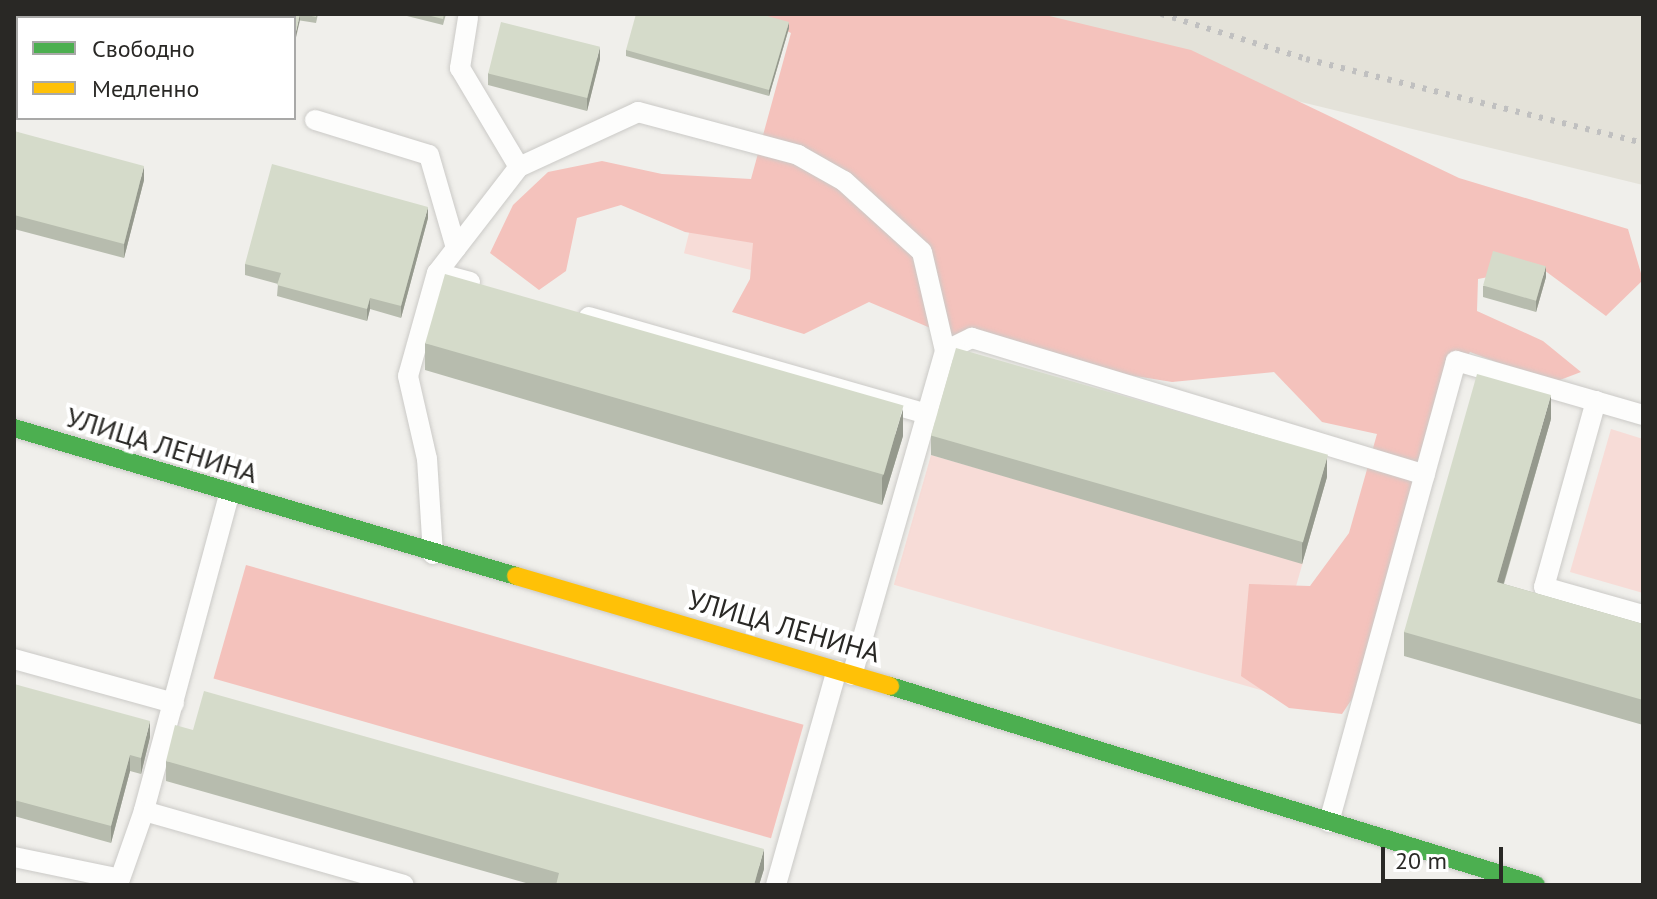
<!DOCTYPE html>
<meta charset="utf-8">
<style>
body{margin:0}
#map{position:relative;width:1657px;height:899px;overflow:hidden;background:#f0efeb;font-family:"PT Sans",sans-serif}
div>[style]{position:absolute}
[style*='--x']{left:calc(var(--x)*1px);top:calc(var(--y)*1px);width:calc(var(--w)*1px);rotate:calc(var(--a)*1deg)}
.built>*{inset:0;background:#e4e2d9}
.green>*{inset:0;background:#f7dcd7;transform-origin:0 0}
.forest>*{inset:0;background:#f4c2bc;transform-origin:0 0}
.roads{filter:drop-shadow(0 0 2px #cbcac7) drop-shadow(0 0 2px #cbcac7)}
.lane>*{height:20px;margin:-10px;padding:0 10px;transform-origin:10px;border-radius:10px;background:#fdfdfc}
.fast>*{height:18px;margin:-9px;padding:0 9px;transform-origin:9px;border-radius:9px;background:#4caf50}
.slow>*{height:18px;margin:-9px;padding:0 9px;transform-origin:9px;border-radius:9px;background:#ffc107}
.rail>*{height:6px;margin-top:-3px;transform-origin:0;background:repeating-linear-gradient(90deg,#c0c0c0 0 4px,transparent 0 12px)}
.wall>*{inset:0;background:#b7bcae}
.shaded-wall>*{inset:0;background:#95998d}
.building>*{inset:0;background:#d5dbca;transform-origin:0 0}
span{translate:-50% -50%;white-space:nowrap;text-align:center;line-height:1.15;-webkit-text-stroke:8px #fff;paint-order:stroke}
.street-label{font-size:28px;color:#292825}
.frame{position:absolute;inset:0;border:16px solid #292825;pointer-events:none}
.legend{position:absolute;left:16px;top:16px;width:280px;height:104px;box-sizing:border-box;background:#fff;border:2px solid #a9a9a8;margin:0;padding:10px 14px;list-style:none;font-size:24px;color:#292825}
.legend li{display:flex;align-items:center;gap:16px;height:40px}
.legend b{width:40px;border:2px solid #a9a9a8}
.scale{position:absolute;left:1381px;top:847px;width:122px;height:36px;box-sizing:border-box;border:4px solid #292825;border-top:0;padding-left:10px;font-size:24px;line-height:28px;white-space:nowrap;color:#292825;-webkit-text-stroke:6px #fff;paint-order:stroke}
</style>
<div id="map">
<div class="built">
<i style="clip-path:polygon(939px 14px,1643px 14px,1643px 185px)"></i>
</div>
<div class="green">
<i style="left:698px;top:197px;width:112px;height:58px;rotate:14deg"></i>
<i style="clip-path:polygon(1611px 429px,1643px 439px,1643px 593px,1570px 572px)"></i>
<i style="left:931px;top:455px;width:387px;height:135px;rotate:16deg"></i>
</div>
<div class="forest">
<i style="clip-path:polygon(751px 14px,1041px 14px,1191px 50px,1459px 178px,1628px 229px,1643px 280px,1606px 316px,1540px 267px,1478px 279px,1477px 311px,1543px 341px,1581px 372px,1552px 383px,1470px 352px,1434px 406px,1370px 672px,1342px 714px,1289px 708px,1241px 676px,1249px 584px,1310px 586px,1349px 533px,1377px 434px,1322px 422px,1274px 372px,1172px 382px,1049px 362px,947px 335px,869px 302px,804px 334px,732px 312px,750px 279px,753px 243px,685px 232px,621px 205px,577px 218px,566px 271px,539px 290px,490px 253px,513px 205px,548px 172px,602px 161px,662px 174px,751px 179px,791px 33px)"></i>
<i style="left:246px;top:565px;width:580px;height:118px;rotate:16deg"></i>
</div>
<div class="roads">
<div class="lane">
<i style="--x:468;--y:18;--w:51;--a:99.1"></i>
<i style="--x:460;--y:68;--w:115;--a:59.2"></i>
<i style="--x:315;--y:120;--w:119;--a:17.1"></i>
<i style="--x:429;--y:155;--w:97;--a:73.8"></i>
<i style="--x:470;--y:282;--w:34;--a:-165"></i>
<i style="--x:437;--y:273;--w:134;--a:-52.3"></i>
<i style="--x:519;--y:167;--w:131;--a:-24.8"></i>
<i style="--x:638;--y:112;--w:166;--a:15"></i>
<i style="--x:798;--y:155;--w:53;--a:29.5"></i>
<i style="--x:844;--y:181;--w:105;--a:42.3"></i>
<i style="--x:922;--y:252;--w:102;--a:76.9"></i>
<i style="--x:945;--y:351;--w:337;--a:106"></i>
<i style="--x:589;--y:317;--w:353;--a:16"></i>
<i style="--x:945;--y:351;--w:30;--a:-26"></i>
<i style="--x:972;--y:338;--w:473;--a:16.8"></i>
<i style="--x:1596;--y:401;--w:193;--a:105.6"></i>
<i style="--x:1544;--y:587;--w:103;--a:15.8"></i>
<i style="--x:229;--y:495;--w:327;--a:105.1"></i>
<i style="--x:144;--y:811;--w:270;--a:15.9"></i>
<i style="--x:433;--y:554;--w:95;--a:-93.6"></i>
<i style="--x:427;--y:459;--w:85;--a:-102.9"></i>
<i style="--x:408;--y:376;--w:107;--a:-74.3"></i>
<i style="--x:14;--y:659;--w:166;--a:15.4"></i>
<i style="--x:1329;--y:822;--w:478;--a:-74.6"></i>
<i style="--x:1456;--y:361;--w:195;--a:16.1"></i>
<i style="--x:14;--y:857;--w:108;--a:11.7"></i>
<i style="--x:120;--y:879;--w:72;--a:-70.6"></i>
<i style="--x:776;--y:885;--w:223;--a:-74.2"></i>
</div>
<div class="fast">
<i style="--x:14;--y:428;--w:523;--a:16.43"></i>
<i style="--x:890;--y:686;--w:676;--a:17.12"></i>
</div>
<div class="slow">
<i style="--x:516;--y:576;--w:390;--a:16.4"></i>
</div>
</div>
<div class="rail">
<i style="--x:1161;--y:14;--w:152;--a:17.2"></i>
<i style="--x:1306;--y:59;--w:347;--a:14"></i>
</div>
<div class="wall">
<i style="clip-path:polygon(259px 14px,318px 14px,316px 23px)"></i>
<i style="clip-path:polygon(407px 14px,446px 14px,443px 25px,407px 16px)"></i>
<i style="clip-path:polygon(789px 28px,769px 96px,626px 56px,626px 50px)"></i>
<i style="clip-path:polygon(600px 59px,587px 111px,488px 85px,488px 73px)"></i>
<i style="clip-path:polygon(14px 131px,144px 180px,124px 258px,14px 229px)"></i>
<i style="clip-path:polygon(428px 218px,401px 318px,370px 309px,367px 321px,277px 296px,278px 284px,245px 275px,245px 264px)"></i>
<i style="clip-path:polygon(1546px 277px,1536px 312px,1483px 297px,1483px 286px)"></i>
<i style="clip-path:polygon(425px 343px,903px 436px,882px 505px,425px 370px)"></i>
<i style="clip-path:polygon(1551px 419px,1504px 584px,1643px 624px,1643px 725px,1404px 656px,1404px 632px)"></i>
<i style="clip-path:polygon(931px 435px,1327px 477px,1302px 564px,931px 455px)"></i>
<i style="clip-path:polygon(14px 684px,150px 737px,141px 774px,130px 771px,111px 843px,14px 816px)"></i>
<i style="clip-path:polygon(166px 761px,764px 869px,759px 885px,533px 885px,166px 781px)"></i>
</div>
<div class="shaded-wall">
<i style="clip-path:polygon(300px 14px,300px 20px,294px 46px,294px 40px)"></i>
<i style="clip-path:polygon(789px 22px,789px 28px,769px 96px,769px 90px)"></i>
<i style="clip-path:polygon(600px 47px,600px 59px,587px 111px,587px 99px)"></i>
<i style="clip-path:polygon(144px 166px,144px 180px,124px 258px,124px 244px)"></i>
<i style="clip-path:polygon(428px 207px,428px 218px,401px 318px,401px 306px)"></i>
<i style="clip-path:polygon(1546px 266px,1546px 277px,1536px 312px,1536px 301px)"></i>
<i style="clip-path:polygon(370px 298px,370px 309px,367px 321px,367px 309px)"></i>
<i style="clip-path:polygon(1551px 395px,1551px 419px,1497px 606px,1497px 582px)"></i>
<i style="clip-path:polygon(903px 409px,903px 436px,882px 505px,882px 478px)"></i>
<i style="clip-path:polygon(1327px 457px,1327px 477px,1302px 564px,1302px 544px)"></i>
<i style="clip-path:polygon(150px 721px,150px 737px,141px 774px,141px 758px)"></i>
<i style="clip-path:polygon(130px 755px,130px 771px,111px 843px,111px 826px)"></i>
<i style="clip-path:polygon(764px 849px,764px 869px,759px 885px,754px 885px)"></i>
</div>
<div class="building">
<i style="clip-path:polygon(259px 14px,300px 14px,294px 40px,294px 18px,258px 18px)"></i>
<i style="clip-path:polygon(302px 14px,316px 14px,316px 17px)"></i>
<i style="clip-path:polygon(423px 14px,444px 14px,443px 19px)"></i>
<i style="clip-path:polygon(636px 14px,760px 14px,789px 22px,769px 90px,626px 50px)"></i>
<i style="left:501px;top:22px;width:102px;height:53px;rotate:14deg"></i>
<i style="clip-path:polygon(14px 131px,144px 166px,124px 244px,14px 215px)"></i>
<i style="clip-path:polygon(272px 164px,428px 207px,401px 306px,370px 298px,367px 309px,277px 285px,281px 273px,245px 264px)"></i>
<i style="left:1493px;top:251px;width:55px;height:36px;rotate:16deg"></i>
<i style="left:445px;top:274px;width:477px;height:72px;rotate:16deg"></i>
<i style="left:956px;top:348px;width:387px;height:91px;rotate:16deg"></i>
<i style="clip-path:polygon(1477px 374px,1551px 395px,1497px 582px,1643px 624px,1643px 700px,1404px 632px)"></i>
<i style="clip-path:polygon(14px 684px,150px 721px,141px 758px,130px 755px,111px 826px,14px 800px)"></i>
<i style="clip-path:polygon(204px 691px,764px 849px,754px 885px,556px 885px,559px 873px,166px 761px,175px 725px,193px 730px)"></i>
</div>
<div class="street-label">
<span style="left:162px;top:445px;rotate:17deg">УЛИЦА ЛЕНИНА</span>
<span style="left:784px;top:626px;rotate:16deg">УЛИЦА ЛЕНИНА</span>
</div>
<div class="frame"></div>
<ul class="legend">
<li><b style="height:10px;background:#4caf50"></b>Свободно</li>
<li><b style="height:10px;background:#ffc107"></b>Медленно</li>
</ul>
<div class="scale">20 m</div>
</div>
